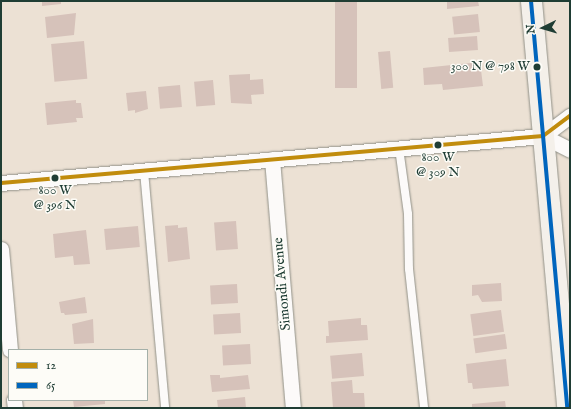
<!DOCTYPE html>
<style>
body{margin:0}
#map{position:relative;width:571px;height:409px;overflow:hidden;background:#ece1d4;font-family:"IM FELL English",serif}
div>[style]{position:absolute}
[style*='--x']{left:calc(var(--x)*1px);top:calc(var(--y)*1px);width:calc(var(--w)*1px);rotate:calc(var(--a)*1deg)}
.building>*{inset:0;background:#d6c2ba;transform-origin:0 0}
.roads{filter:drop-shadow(0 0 1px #919188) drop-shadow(0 0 1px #919188)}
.lane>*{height:8px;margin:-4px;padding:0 4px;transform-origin:4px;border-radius:4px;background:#fcfaf9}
.street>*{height:15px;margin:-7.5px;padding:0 7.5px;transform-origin:7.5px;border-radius:7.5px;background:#fcfaf9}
.secondary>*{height:21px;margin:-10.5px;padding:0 10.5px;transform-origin:10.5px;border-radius:10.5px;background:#f4f0ea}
.bus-1>*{height:4px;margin:-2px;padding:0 2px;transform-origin:2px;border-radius:2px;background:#c18c0d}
.bus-2>*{height:4px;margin:-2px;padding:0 2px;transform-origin:2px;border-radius:2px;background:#0065bd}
.dots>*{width:11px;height:11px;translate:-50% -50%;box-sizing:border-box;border:2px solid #fdfcf7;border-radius:50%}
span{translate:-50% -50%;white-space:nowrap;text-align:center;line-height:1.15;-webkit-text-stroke:3px #fdfcf7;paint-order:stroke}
.bus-label{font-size:13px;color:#1f3d34}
.right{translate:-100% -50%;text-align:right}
.street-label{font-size:14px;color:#1f3d34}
.frame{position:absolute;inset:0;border:2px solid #1f3d34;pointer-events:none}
.legend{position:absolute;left:8px;top:349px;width:140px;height:52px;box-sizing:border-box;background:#fdfcf7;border:1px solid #a4b0a9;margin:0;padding:5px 7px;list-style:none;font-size:12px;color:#1f3d34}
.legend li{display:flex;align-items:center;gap:8px;height:20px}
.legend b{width:20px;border:1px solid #a4b0a9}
.north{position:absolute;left:523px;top:8px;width:40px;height:40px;-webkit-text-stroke:3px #fdfcf7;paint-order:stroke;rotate:265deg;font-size:11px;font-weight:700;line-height:16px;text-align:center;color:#1f3d34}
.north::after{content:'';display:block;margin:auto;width:14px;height:18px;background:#1f3d34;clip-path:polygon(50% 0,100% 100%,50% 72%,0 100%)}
</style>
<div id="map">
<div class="building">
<i style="clip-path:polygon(42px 1px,61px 1px,61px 4px,42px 6px)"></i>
<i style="left:335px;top:1px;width:22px;height:87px"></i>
<i style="clip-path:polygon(447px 1px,478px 1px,479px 6px,447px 9px)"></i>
<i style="clip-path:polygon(76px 13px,74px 35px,47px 38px,45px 17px)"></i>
<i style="left:478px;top:14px;width:18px;height:26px;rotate:84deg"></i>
<i style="left:477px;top:36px;width:14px;height:29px;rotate:86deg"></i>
<i style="left:84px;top:41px;width:38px;height:33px;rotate:85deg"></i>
<i style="left:390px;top:51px;width:37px;height:12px;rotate:85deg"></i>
<i style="clip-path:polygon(480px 62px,483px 86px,443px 90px,442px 84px,424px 85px,423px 68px)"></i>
<i style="clip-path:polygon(250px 74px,250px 80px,263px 79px,264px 94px,251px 95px,252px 104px,231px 103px,229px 75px)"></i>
<i style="left:213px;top:80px;width:25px;height:19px;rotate:85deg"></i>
<i style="left:180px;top:85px;width:22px;height:22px;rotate:85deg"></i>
<i style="clip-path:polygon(146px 91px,148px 109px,135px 113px,135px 110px,128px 111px,126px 93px)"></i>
<i style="clip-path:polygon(76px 100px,76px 103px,81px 103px,83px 118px,76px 118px,77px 122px,47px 125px,45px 103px)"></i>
<i style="left:236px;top:221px;width:28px;height:22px;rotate:86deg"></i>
<i style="clip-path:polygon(178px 225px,178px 228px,187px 227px,190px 259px,168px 262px,165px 226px)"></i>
<i style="left:138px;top:226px;width:21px;height:34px;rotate:85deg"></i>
<i style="clip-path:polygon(86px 230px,90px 264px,74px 265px,73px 256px,55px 258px,53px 234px)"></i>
<i style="clip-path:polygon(501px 283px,502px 301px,482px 302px,478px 295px,472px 296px,472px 285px)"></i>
<i style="left:237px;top:284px;width:19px;height:27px;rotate:87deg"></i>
<i style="clip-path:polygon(85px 297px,87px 313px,65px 315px,64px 313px,61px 313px,59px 302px)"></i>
<i style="left:501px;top:310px;width:22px;height:31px;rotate:82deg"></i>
<i style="left:240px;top:313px;width:20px;height:27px;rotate:87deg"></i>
<i style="clip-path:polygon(361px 318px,361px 325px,367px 325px,368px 340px,326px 343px,326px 336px,329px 336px,328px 321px)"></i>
<i style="clip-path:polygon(93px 319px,94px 343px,74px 344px,72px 324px)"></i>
<i style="left:505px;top:334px;width:15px;height:32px;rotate:82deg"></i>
<i style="left:250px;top:344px;width:20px;height:28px;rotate:87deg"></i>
<i style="left:362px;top:353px;width:23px;height:32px;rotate:85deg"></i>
<i style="clip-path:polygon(506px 359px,509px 386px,473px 389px,472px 383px,468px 383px,466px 364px)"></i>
<i style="clip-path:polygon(210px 375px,220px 375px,220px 378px,248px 375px,250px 389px,212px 392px)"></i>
<i style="clip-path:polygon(352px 380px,353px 393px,364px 393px,365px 408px,333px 408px,331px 382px)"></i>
<i style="clip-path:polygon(245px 397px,246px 408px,218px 408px,217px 400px)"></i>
<i style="clip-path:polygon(73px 400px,105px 400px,105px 404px,74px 407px)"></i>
<i style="clip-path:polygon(505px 401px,506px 408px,472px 408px,472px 404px)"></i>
</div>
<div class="roads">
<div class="lane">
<i style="--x:399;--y:148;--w:67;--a:82.2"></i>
<i style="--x:408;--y:214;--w:55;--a:89"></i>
<i style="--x:409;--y:269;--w:140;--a:83.8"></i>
<i style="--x:144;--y:171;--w:238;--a:84.9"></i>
</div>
<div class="street">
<i style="--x:543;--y:136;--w:30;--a:27"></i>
<i style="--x:272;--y:159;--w:250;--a:85.2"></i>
<i style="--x:1;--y:183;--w:544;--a:-4.96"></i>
<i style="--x:543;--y:136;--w:34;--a:-37"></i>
<i style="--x:1;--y:249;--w:101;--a:84.9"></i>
<i style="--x:14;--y:400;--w:8;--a:83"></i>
</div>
<div class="secondary">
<i style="--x:531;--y:1;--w:409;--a:84.9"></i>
</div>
</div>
<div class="bus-1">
<i style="--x:1;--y:183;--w:544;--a:-4.96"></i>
<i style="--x:543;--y:136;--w:34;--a:-37"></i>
</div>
<div class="bus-2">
<i style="--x:531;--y:1;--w:409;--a:84.9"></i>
</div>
<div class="dots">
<i style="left:537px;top:67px;background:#1f3d34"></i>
<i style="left:438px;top:145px;background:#1f3d34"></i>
<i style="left:55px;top:178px;background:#1f3d34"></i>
</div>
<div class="bus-label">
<span class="right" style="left:530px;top:67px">300 N @ 798 W</span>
<span style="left:438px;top:166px">800 W<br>@ 309 N</span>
<span style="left:55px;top:199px">800 W<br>@ 396 N</span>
</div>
<div class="street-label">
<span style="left:282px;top:284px;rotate:-95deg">Simondi Avenue</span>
</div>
<div class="frame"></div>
<ul class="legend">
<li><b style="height:5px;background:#c18c0d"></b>12</li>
<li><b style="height:5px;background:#0065bd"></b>65</li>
</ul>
<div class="north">N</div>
</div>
